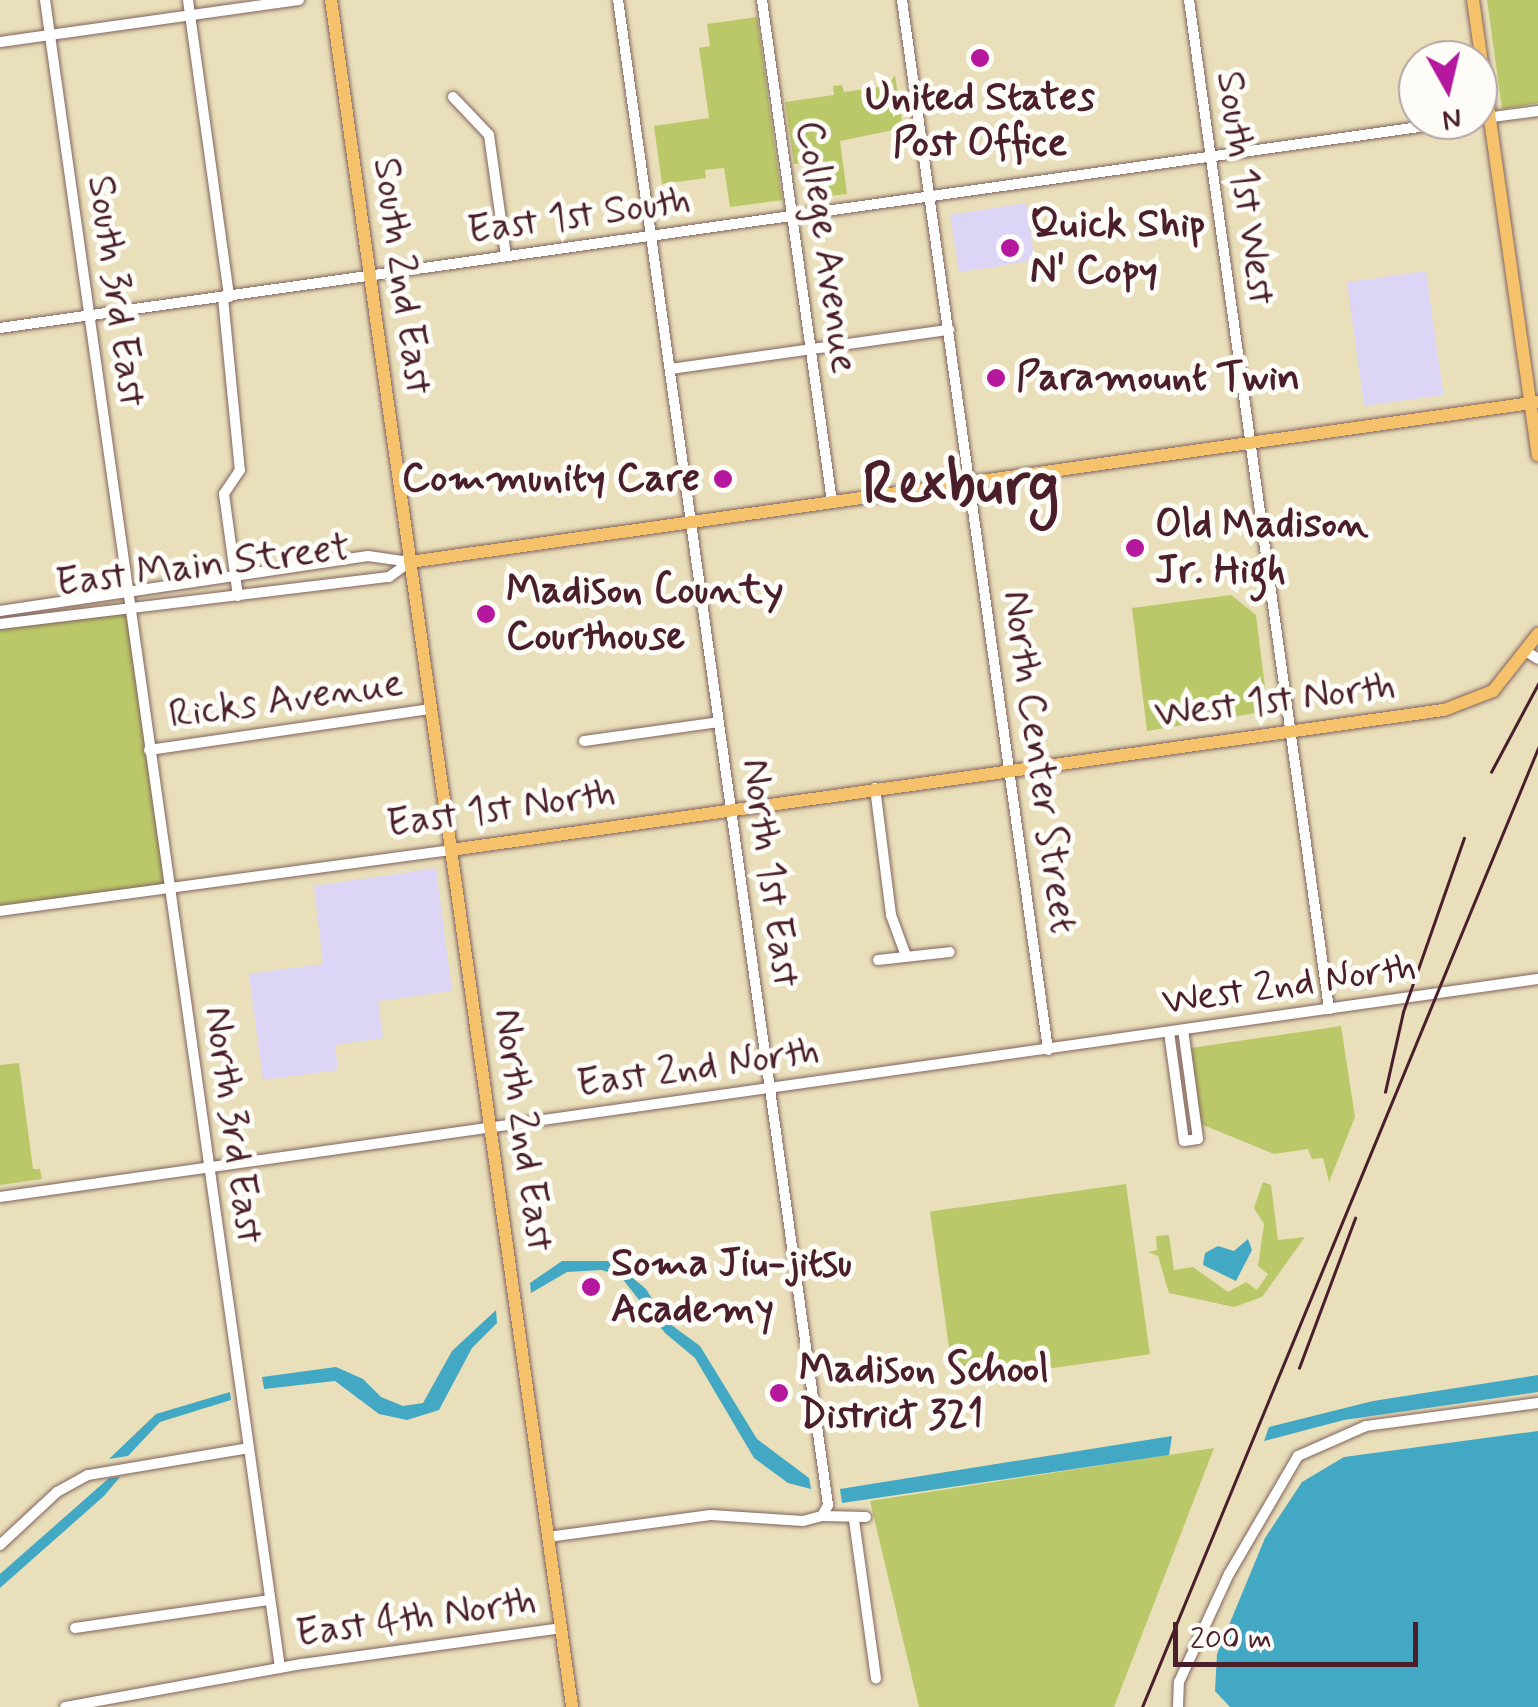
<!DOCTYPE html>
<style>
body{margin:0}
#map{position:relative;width:1538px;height:1707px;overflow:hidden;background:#e9dfba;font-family:Mynerve,sans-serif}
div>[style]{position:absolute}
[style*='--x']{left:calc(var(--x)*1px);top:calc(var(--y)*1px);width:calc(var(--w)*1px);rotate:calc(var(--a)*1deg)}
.built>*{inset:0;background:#ddd5f6;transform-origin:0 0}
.green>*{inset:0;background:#bbc869;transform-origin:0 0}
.water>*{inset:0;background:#43a8c3}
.roads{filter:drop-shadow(0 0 2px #82625d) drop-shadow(0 0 2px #82625d)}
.minor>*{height:10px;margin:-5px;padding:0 5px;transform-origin:5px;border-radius:5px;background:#fff}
.major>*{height:12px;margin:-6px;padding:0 6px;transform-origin:6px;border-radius:6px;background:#f5c16b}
.rail>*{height:2.5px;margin:-1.25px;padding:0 1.25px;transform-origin:1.25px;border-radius:1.25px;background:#4a1f2b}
.dots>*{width:28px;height:28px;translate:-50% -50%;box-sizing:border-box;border:5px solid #fdfcf7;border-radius:50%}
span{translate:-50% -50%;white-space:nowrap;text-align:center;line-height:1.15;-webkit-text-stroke:10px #fdfcf7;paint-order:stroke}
.poi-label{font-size:40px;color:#4a1f2b;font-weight:700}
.left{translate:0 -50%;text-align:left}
.right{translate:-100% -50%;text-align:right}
.street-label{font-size:40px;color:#4a1f2b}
.town-label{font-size:60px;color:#4a1f2b;font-weight:700}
.north{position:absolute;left:1398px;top:40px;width:100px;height:100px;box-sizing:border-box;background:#fdfcf7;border:2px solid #b5a4a5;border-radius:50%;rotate:172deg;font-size:28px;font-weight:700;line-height:40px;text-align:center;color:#4a1f2b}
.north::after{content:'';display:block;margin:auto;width:35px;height:45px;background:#b5179e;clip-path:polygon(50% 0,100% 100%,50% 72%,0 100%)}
.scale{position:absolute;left:1173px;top:1622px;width:245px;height:45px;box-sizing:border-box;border:5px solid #4a1f2b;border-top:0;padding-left:12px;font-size:30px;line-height:35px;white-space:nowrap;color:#4a1f2b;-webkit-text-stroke:8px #fdfcf7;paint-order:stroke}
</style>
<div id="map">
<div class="built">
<i style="left:1026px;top:203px;width:58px;height:77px;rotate:81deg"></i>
<i style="left:1426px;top:271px;width:125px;height:80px;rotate:82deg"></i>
<i style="clip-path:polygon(436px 868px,452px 991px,378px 1001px,383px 1038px,335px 1045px,338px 1070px,263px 1080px,249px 974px,323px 964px,314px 886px)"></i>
</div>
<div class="green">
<i style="clip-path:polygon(1487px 0,1538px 0,1538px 103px,1502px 109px)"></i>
<i style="clip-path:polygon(757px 17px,782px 200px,730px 207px,724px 168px,705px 170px,706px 178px,662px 184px,654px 126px,709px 118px,699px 48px,710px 46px,707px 24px)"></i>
<i style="clip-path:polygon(895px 75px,903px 128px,840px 141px,847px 194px,830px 196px,825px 161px,794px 164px,785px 102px,834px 95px,833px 86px,842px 85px,844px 92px,888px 86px)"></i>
<i style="clip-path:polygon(1231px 595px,1256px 615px,1268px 711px,1147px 731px,1132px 608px)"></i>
<i style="clip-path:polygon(130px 610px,169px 889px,0 912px,0 624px)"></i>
<i style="clip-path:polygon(1341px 1026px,1355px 1117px,1329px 1182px,1323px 1158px,1312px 1159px,1308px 1149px,1274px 1154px,1201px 1124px,1191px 1048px)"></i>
<i style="clip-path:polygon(19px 1063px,33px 1169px,40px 1169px,42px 1179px,0 1185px,0 1065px)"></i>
<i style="clip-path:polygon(1263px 1182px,1271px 1185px,1278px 1240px,1305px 1237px,1262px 1297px,1234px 1307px,1169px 1293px,1158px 1256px,1148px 1252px,1157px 1250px,1156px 1236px,1169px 1235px,1174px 1270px,1193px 1267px,1228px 1292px,1246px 1282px,1257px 1290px,1268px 1274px,1258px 1266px,1264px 1224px,1254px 1208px)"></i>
<i style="left:1126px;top:1184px;width:172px;height:198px;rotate:82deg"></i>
<i style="clip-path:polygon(1214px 1448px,1114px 1707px,919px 1707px,870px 1501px)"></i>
</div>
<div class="water">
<i style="clip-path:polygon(1248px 1239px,1252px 1250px,1236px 1281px,1203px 1265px,1205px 1253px,1218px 1246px,1234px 1251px)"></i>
<i style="clip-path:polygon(562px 1261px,612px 1261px,646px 1289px,666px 1321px,700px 1346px,757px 1439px,809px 1478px,811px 1489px,788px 1483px,754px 1458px,695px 1358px,665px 1333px,621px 1277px,602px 1270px,567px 1272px,531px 1293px,530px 1283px)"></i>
<i style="clip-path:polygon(496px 1310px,497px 1323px,472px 1348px,439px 1410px,407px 1420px,379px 1414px,335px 1381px,264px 1389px,262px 1377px,336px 1367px,363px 1379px,381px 1397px,403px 1406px,423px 1403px,452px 1351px)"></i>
<i style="clip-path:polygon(1538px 1375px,1538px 1392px,1344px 1420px,1264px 1441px,1269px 1427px,1373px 1401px)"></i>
<i style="clip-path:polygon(230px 1392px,231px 1400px,160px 1422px,128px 1456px,109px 1459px,156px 1414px)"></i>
<i style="clip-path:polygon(1538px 1431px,1538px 1707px,1230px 1707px,1215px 1691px,1217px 1654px,1265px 1538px,1302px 1482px,1344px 1457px)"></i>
<i style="clip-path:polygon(1172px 1436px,1169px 1455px,842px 1503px,840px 1489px)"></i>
<i style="clip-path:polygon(120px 1477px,104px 1496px,0 1588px,0 1574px,109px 1478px)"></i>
</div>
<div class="roads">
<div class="minor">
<i style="--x:45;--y:0;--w:1684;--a:81.98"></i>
<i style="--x:188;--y:0;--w:300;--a:82.1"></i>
<i style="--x:762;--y:0;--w:507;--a:82.06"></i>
<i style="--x:902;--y:0;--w:1060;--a:82.08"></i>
<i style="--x:1189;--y:0;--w:1019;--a:82.1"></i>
<i style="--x:0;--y:42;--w:302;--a:-8"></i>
<i style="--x:453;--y:97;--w:52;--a:46.5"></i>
<i style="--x:489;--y:135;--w:122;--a:82"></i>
<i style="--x:1478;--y:119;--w:61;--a:-7.6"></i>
<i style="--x:223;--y:298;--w:173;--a:84.4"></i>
<i style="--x:240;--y:470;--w:29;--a:124"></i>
<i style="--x:224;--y:494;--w:103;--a:82.2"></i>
<i style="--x:0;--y:328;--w:1484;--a:-8.06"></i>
<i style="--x:670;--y:369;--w:282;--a:-8"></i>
<i style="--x:0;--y:611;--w:372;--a:-8.5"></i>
<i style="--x:368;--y:556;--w:42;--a:8.1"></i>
<i style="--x:0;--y:624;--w:392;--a:-6.9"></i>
<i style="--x:389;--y:577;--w:26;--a:-36"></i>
<i style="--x:1527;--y:652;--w:13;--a:32"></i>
<i style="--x:584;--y:741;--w:136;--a:-8"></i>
<i style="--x:149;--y:750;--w:285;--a:-8.3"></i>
<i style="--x:875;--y:788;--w:128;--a:82.8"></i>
<i style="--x:891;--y:915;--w:44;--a:69.9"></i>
<i style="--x:0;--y:911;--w:455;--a:-7.7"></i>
<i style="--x:878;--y:960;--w:72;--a:-6.3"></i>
<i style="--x:1169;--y:1032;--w:110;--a:82.2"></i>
<i style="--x:1184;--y:1141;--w:14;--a:-8"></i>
<i style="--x:1198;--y:1139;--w:110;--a:-97.8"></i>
<i style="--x:0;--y:1197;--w:1553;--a:-8.07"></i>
<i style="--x:822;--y:1516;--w:44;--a:1.3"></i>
<i style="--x:854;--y:1520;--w:160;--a:82.1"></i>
<i style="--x:548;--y:1537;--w:164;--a:-7.7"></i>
<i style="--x:711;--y:1515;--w:92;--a:3.7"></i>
<i style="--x:803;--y:1521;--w:20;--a:-15"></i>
<i style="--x:822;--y:1516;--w:13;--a:-61"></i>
<i style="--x:828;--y:1505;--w:1520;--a:-97.94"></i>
<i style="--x:0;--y:1545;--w:78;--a:-42.9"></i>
<i style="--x:57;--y:1492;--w:35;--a:-29"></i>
<i style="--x:88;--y:1475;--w:163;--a:-9.5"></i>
<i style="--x:75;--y:1628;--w:197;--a:-8.2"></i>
<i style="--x:65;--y:1707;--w:241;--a:-10.3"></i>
<i style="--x:302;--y:1664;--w:261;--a:-7.9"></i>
<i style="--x:1178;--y:1707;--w:25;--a:-88"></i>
<i style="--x:1179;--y:1682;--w:119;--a:-65.2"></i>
<i style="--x:1229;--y:1574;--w:137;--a:-59.7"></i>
<i style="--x:1298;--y:1456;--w:74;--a:-23.8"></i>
<i style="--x:1366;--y:1426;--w:174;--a:-7.6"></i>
</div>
<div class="major">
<i style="--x:331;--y:0;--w:1724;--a:81.96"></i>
<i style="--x:1473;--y:0;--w:460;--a:81.9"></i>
<i style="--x:410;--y:562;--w:1139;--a:-8.07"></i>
<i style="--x:451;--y:850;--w:1003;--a:-8.03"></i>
<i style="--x:1444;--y:710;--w:53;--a:-21.2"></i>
<i style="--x:1493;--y:691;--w:73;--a:-51.7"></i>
</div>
</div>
<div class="rail">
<i style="--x:1491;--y:772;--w:100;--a:-61.9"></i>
<i style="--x:1385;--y:1092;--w:82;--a:-77.3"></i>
<i style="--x:1403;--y:1012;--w:184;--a:-70.7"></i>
<i style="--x:1299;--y:1368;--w:160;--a:-69.5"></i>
<i style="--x:1142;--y:1707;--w:1038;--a:-67.56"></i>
</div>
<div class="dots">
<i style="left:980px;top:58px;background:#b5179e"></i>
<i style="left:1010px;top:248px;background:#b5179e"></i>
<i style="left:996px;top:378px;background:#b5179e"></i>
<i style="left:723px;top:479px;background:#b5179e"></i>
<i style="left:1135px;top:548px;background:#b5179e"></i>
<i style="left:486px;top:614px;background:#b5179e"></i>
<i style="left:591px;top:1287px;background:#b5179e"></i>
<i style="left:779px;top:1393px;background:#b5179e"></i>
</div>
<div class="poi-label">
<span style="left:980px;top:121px">United States<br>Post Office</span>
<span class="left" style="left:1030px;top:248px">Quick Ship<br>N' Copy</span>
<span class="left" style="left:1016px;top:378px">Paramount Twin</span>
<span class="right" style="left:700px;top:479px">Community Care</span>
<span class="left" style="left:1155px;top:548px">Old Madison<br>Jr. High</span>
<span class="left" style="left:506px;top:614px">Madison County<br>Courthouse</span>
<span class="left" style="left:611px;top:1287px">Soma Jiu-jitsu<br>Academy</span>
<span class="left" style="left:799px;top:1393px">Madison School<br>District 321</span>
</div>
<div class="street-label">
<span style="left:1245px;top:188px;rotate:82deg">South 1st West</span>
<span style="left:579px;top:216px;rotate:-8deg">East 1st South</span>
<span style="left:826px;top:247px;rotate:82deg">College Avenue</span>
<span style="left:402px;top:276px;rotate:82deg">South 2nd East</span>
<span style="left:116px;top:291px;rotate:82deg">South 3rd East</span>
<span style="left:203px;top:566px;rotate:-7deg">East Main Street</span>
<span style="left:286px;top:700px;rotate:-8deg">Ricks Avenue</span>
<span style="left:1275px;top:701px;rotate:-7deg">West 1st North</span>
<span style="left:1039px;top:762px;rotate:82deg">North Center Street</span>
<span style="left:501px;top:809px;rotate:-8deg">East 1st North</span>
<span style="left:770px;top:873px;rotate:82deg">North 1st East</span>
<span style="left:1289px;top:985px;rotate:-8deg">West 2nd North</span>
<span style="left:698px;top:1068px;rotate:-8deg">East 2nd North</span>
<span style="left:233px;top:1125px;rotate:82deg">North 3rd East</span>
<span style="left:523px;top:1130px;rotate:82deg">North 2nd East</span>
<span style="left:416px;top:1618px;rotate:-8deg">East 4th North</span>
</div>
<div class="town-label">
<span style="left:961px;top:486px">Rexburg</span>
</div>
<div class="north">N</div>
<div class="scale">200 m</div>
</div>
